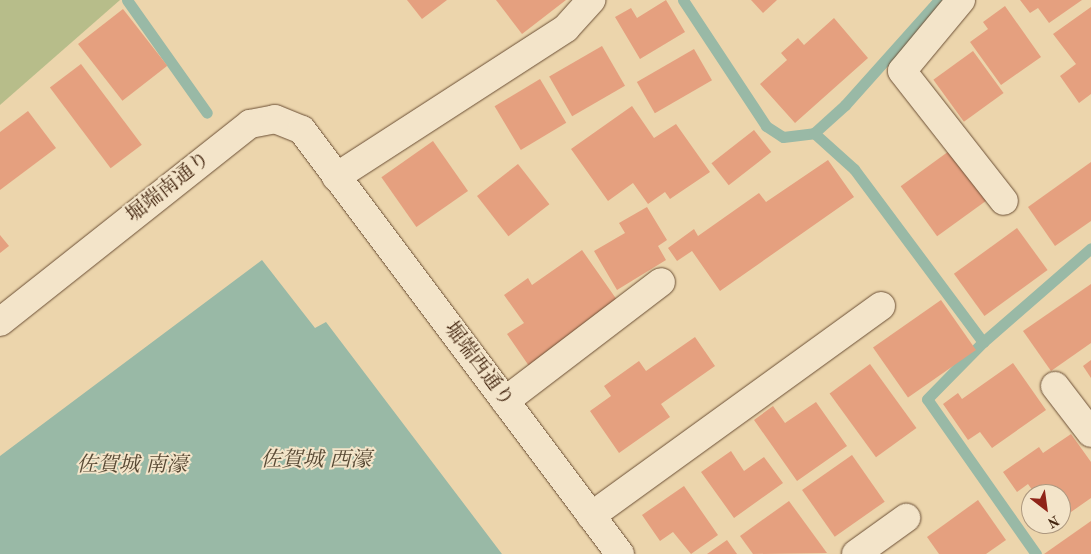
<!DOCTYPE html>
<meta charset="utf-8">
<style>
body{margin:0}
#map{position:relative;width:1091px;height:554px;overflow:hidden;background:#ecd5ac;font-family:"Old Standard TT","Noto Serif JP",serif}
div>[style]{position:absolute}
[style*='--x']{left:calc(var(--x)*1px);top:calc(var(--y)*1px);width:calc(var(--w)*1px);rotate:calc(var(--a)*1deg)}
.green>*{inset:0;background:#b7bd8a}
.water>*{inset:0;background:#99b9a6}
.stream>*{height:11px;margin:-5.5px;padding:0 5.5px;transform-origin:5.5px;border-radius:5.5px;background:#99b9a6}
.building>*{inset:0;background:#e5a07f;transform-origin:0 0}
.roads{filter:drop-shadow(0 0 1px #6c5036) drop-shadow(0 0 1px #6c5036)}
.minor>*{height:28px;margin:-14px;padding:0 14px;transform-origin:14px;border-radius:14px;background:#f3e4c9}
.tertiary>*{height:28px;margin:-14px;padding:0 14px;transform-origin:14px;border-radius:14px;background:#f3e4c9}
span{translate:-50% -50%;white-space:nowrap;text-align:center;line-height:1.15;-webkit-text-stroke:4px #f3e4c9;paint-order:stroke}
.street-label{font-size:20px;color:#42240e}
.water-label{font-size:21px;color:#584934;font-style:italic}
.north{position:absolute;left:1021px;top:484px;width:50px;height:50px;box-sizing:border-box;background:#f3e4c9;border:1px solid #ac977e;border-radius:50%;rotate:150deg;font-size:14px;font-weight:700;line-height:20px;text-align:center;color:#42240e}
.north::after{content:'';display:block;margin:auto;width:18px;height:22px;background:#8f2418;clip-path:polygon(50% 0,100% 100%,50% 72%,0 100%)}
</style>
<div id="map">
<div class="green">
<i style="clip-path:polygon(0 0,120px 0,0 105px)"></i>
</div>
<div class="water">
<i style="clip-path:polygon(262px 260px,315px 328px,326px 322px,502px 554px,0 554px,0 456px)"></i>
</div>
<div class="stream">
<i style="--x:127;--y:0;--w:138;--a:54.7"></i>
<i style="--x:683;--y:0;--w:151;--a:56.6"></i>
<i style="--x:766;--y:126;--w:20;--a:33"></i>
<i style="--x:783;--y:137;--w:31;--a:-7"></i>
<i style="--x:814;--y:133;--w:42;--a:-42.1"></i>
<i style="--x:845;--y:105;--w:141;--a:-48.2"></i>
<i style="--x:814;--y:133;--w:54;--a:42"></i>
<i style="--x:854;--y:169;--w:216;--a:53.3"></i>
<i style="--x:1036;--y:554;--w:189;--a:-125.1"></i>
<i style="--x:927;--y:399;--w:80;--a:-45.5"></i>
<i style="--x:983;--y:342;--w:143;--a:-41"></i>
</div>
<div class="building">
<i style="clip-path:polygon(407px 0,447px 0,422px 19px)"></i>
<i style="clip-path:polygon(496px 0,566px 0,522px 34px)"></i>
<i style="clip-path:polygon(666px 0,685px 32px,640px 59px,615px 17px,631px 8px,637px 18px)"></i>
<i style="clip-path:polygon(751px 0,777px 0,763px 13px)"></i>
<i style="clip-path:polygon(1020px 0,1082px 0,1049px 23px,1038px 8px,1030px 13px)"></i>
<i style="clip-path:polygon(1005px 6px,1041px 57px,1001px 85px,970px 42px,988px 29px,983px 22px)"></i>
<i style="clip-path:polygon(1091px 7px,1091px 94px,1079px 103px,1060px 76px,1076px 64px,1053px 34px)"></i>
<i style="left:123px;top:9px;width:72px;height:57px;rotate:52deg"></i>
<i style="clip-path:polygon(834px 18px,868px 58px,795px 123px,760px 84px,787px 60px,781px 53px,798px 38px,804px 45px)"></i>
<i style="left:602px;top:46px;width:46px;height:61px;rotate:60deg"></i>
<i style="left:694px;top:49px;width:36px;height:66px;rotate:60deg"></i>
<i style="left:973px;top:51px;width:52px;height:49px;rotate:54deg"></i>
<i style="left:81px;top:64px;width:101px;height:39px;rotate:53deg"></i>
<i style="left:540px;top:79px;width:51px;height:53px;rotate:59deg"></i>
<i style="clip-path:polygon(632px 106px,654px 138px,676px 124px,710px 172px,670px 199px,665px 192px,648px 204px,633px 183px,608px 201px,571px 149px)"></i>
<i style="clip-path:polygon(28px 111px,56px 148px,0 190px,0 132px)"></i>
<i style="left:754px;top:130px;width:28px;height:54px;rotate:52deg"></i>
<i style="left:967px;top:138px;width:62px;height:82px;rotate:54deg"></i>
<i style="left:433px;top:141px;width:61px;height:63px;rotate:55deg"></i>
<i style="clip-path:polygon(828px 160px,854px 197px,720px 291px,692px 251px,677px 261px,668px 248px,694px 229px,698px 236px,759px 193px,766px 202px)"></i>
<i style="clip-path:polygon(1091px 162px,1091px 221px,1055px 246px,1028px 207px)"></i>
<i style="left:518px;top:164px;width:51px;height:52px;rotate:52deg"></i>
<i style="clip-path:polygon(647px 207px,667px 240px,658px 246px,666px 260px,617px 290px,594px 251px,625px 233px,619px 223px)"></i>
<i style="left:1017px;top:228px;width:52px;height:78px;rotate:54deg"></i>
<i style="clip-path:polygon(0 235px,9px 246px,0 253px)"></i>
<i style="clip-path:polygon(582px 250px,617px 300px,529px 366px,507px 334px,524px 323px,504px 295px,528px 278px,532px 285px)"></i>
<i style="clip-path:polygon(1091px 284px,1091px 343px,1051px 371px,1023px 331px)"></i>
<i style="left:941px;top:300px;width:61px;height:83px;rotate:55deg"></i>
<i style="clip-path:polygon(695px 337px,715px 366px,661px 404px,670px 417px,619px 453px,590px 411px,611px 396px,604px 386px,639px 361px,646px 371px)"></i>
<i style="clip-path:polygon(1091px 360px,1091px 378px,1083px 366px)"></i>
<i style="clip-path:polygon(1013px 363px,1046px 410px,992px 448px,980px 432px,968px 440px,943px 404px,958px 393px,962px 399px)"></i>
<i style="left:870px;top:364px;width:79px;height:50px;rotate:54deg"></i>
<i style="clip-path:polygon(816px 402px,847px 446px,797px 481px,754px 420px,773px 406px,785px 423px)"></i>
<i style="clip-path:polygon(1071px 434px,1091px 462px,1091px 498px,1061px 519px,1061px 494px,1035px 494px,1028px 484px,1017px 492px,1003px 472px,1039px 447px,1043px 453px)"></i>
<i style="clip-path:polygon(731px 451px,744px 471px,764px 457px,783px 483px,734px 518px,701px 472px)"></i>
<i style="left:852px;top:455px;width:57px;height:61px;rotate:55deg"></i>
<i style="clip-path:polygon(684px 486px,718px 535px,691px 554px,673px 532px,660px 541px,642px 515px)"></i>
<i style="clip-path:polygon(978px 500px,1006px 540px,986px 554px,939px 554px,927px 537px)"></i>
<i style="clip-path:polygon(789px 501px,827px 553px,753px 554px,740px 536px)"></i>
<i style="clip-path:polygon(1091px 521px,1091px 554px,1044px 554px)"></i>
<i style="clip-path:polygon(727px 540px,737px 554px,707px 554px)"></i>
</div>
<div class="roads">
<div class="minor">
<i style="--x:961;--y:0;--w:92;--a:129.7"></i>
<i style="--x:902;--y:71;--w:165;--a:51.9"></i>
<i style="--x:336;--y:177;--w:274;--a:-32.9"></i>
<i style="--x:566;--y:28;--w:38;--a:-48"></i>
<i style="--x:1055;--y:386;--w:59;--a:52.5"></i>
<i style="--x:505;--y:401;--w:196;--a:-37.3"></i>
<i style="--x:591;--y:516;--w:358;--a:-35.9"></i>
<i style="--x:856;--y:554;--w:62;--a:-35.8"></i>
</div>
<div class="tertiary">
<i style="--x:0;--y:322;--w:319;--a:-38.4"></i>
<i style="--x:250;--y:124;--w:25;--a:-11"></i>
<i style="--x:275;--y:119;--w:29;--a:22"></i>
<i style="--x:302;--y:130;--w:530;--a:53.13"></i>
</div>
</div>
<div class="street-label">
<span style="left:169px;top:188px;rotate:-38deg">堀端南通り</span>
<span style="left:478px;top:365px;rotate:53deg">堀端西通り</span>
</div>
<div class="water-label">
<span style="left:316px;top:461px">佐賀城 西濠</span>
<span style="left:132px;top:466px">佐賀城 南濠</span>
</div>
<div class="north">N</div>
</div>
